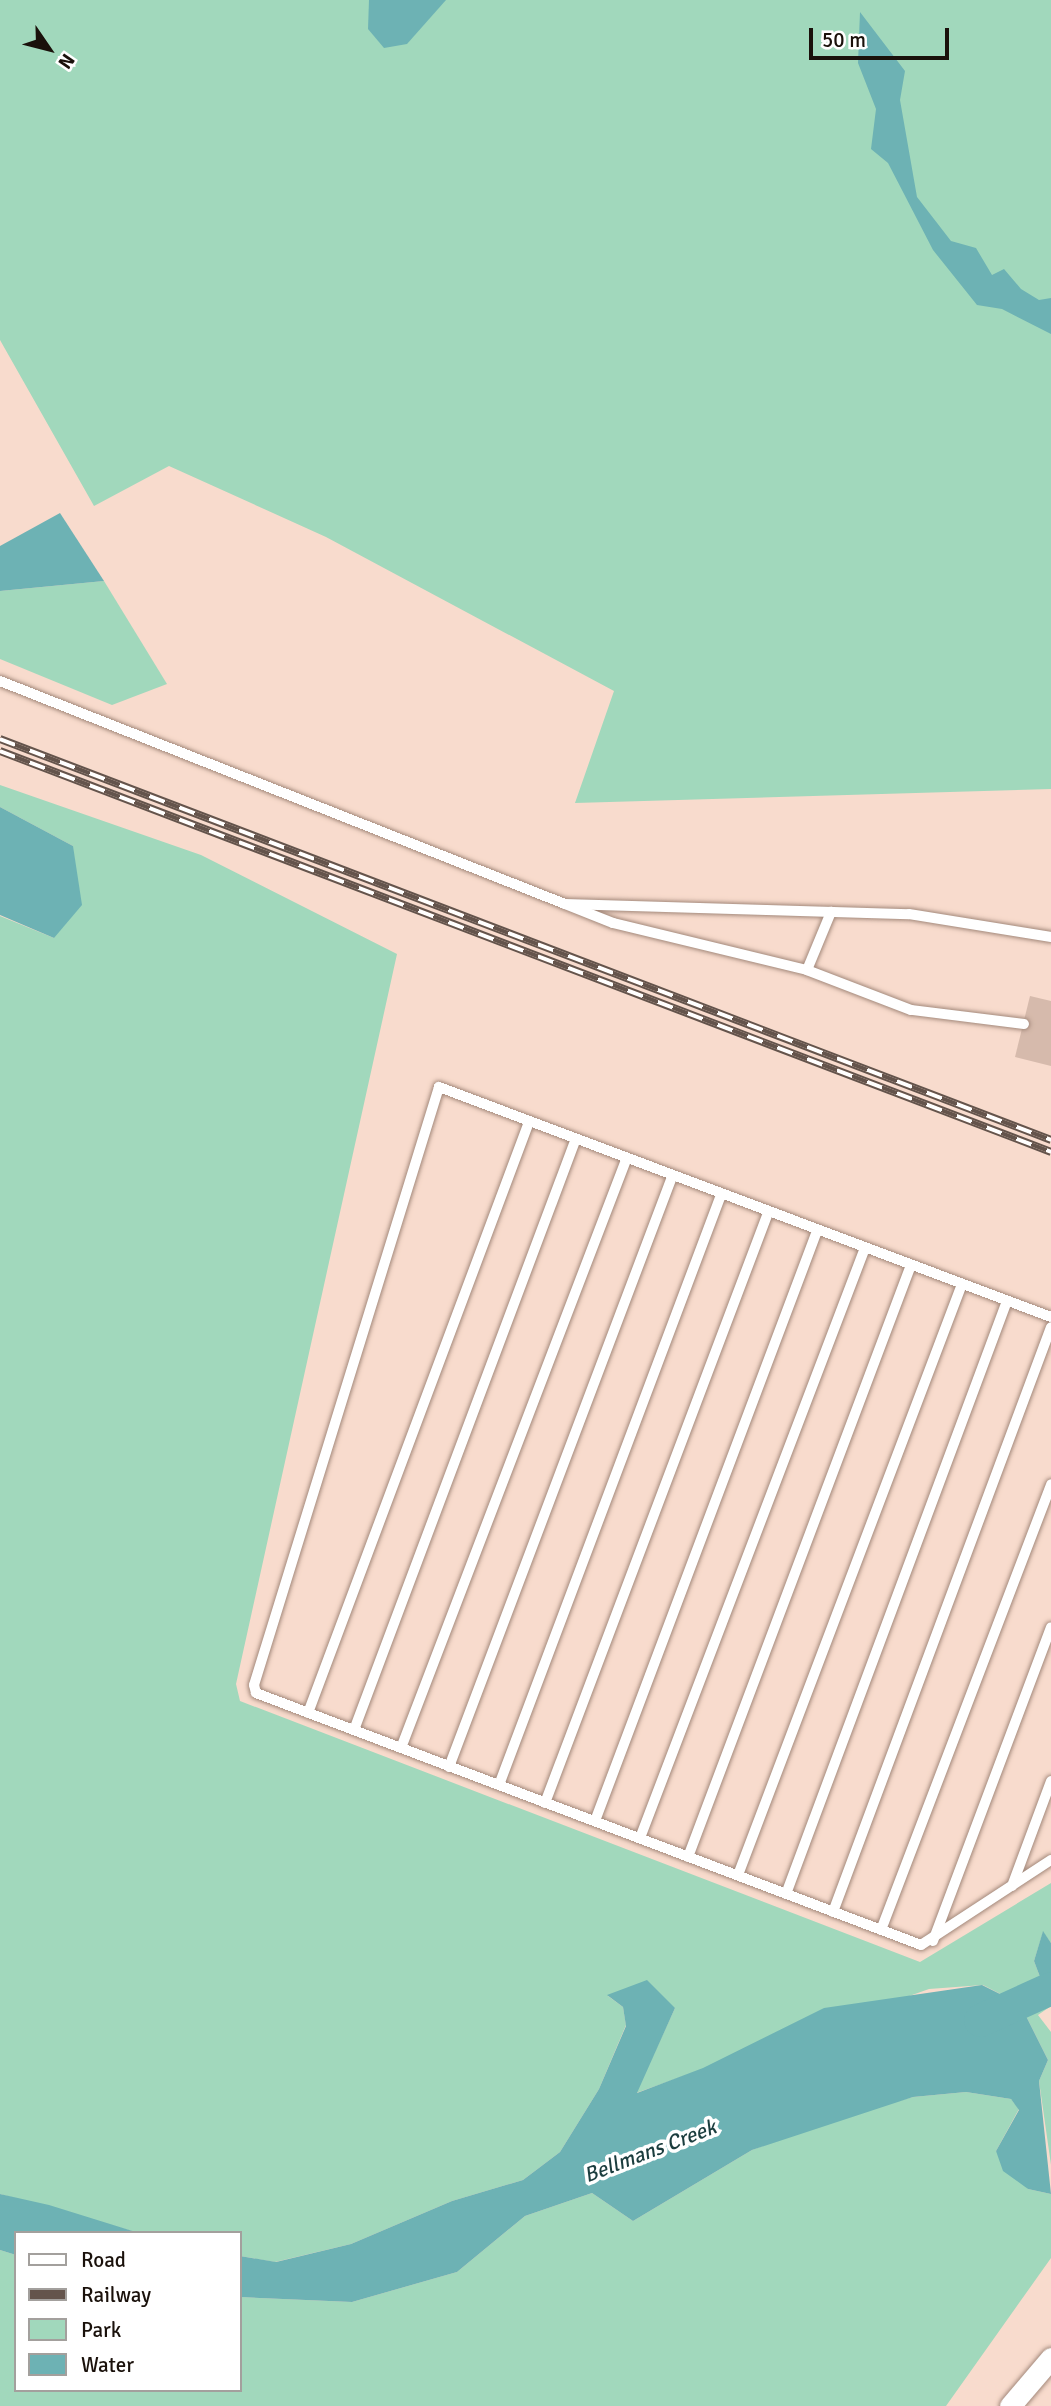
<!DOCTYPE html>
<style>
body{margin:0}
#map{position:relative;width:1051px;height:2406px;overflow:hidden;background:#f8dbcd;font-family:Signika,sans-serif}
div>[style]{position:absolute}
[style*='--x']{left:calc(var(--x)*1px);top:calc(var(--y)*1px);width:calc(var(--w)*1px);rotate:calc(var(--a)*1deg)}
.green>*{inset:0;background:#a1d8bc}
.water>*{inset:0;background:#6db2b4}
.river>*{height:33px;margin:-16.5px;padding:0 16.5px;transform-origin:16.5px;border-radius:16.5px;background:#6db2b4}
.building>*{inset:0;background:#d6baac}
.roads{filter:drop-shadow(0 0 2px #a3897b) drop-shadow(0 0 2px #a3897b)}
.lane>*{height:10px;margin:-5px;padding:0 5px;transform-origin:5px;border-radius:5px;background:#fff}
.street>*{height:21px;margin:-10.5px;padding:0 10.5px;transform-origin:10.5px;border-radius:10.5px;background:#fff}
.rail>*{height:8px;margin-top:-4px;transform-origin:0;background:repeating-linear-gradient(90deg,#fff 0 16px,#64544c 0 32px);box-sizing:border-box;border-block:2px solid #64544c}
span{translate:-50% -50%;white-space:nowrap;text-align:center;line-height:1.15;-webkit-text-stroke:7px #fff;paint-order:stroke}
.water-label{font-size:21px;color:#1b3d3e;font-style:italic}
.legend{position:absolute;left:14px;top:2231px;width:228px;height:161px;box-sizing:border-box;background:#fff;border:2px solid #a3a09d;margin:0;padding:9px 12px;list-style:none;font-size:21px;color:#1a110b}
.legend li{display:flex;align-items:center;gap:14px;height:35px}
.legend b{width:35px;border:2px solid #a3a09d}
.north{position:absolute;left:14px;top:14px;width:70px;height:70px;-webkit-text-stroke:5px #fff;paint-order:stroke;rotate:125deg;font-size:19px;font-weight:700;line-height:28px;text-align:center;color:#1a110b}
.north::after{content:'';display:block;margin:auto;width:24px;height:32px;background:#1a110b;clip-path:polygon(50% 0,100% 100%,50% 72%,0 100%)}
.scale{position:absolute;left:809px;top:28px;width:140px;height:32px;box-sizing:border-box;border:4px solid #1a110b;border-top:0;padding-left:9px;font-size:21px;line-height:24px;white-space:nowrap;color:#1a110b;-webkit-text-stroke:5px #fff;paint-order:stroke}
</style>
<div id="map">
<div class="green">
<i style="clip-path:polygon(0 0,1051px 0,1051px 789px,575px 803px,614px 691px,326px 537px,169px 466px,94px 506px,0 340px)"></i>
<i style="clip-path:polygon(104px 581px,167px 684px,112px 705px,0 659px,0 591px)"></i>
<i style="clip-path:polygon(0 785px,201px 855px,397px 954px,236px 1684px,240px 1701px,920px 1962px,1051px 1883px,1051px 1943px,1043px 1932px,1034px 1961px,1051px 2006px,1038px 2015px,1051px 2032px,1051px 2165px,1039px 2081px,1048px 2060px,1020px 2004px,983px 1985px,929px 1989px,636px 2093px,675px 2008px,608px 1996px,623px 2007px,626px 2025px,599px 2089px,560px 2152px,523px 2180px,452px 2201px,351px 2244px,275px 2262px,240px 2256px,240px 2233px,139px 2233px,0 2194px,0 916px,54px 938px,73px 846px,0 807px)"></i>
<i style="clip-path:polygon(966px 2092px,1011px 2099px,1019px 2109px,996px 2151px,1028px 2189px,1051px 2194px,1051px 2258px,946px 2406px,0 2406px,0 2250px,16px 2255px,16px 2390px,240px 2390px,240px 2297px,352px 2302px,457px 2272px,525px 2216px,592px 2193px,633px 2221px,752px 2150px,840px 2117px,913px 2097px)"></i>
</div>
<div class="water">
<i style="clip-path:polygon(369px 0,446px 0,407px 44px,384px 48px,368px 29px)"></i>
<i style="clip-path:polygon(860px 12px,905px 71px,900px 100px,917px 197px,951px 241px,976px 248px,992px 275px,1004px 269px,1021px 289px,1039px 300px,1051px 298px,1051px 334px,1002px 309px,977px 305px,933px 250px,888px 163px,871px 149px,876px 109px,858px 63px)"></i>
<i style="clip-path:polygon(60px 513px,104px 581px,0 591px,0 546px)"></i>
<i style="clip-path:polygon(0 807px,73px 846px,82px 905px,54px 938px,0 915px)"></i>
<i style="clip-path:polygon(1043px 1931px,1051px 1943px,1051px 2006px,1034px 1961px)"></i>
<i style="clip-path:polygon(647px 1980px,675px 2008px,637px 2093px,703px 2068px,824px 2008px,982px 1985px,1020px 2004px,1048px 2060px,1039px 2081px,1051px 2194px,1028px 2189px,1003px 2171px,996px 2151px,1019px 2110px,1011px 2099px,966px 2092px,913px 2097px,752px 2150px,633px 2221px,592px 2193px,525px 2216px,457px 2272px,352px 2302px,240px 2297px,240px 2256px,276px 2262px,351px 2244px,452px 2201px,523px 2180px,560px 2152px,599px 2089px,626px 2026px,623px 2007px,607px 1995px)"></i>
<i style="clip-path:polygon(0 2194px,49px 2205px,139px 2233px,16px 2233px,16px 2255px,0 2250px)"></i>
</div>
<div class="river">
<i style="--x:980;--y:2020;--w:78;--a:-24.3"></i>
</div>
<div class="building">
<i style="clip-path:polygon(1030px 996px,1051px 1001px,1051px 1066px,1015px 1057px)"></i>
</div>
<div class="roads">
<div class="lane">
<i style="--x:0;--y:681;--w:607;--a:21.54"></i>
<i style="--x:807;--y:970;--w:63;--a:-67.5"></i>
<i style="--x:1024;--y:1024;--w:114;--a:-172.9"></i>
<i style="--x:911;--y:1010;--w:111;--a:-159"></i>
<i style="--x:807;--y:970;--w:200;--a:-166.4"></i>
<i style="--x:613;--y:923;--w:52;--a:-158.4"></i>
<i style="--x:565;--y:904;--w:344;--a:1.7"></i>
<i style="--x:909;--y:914;--w:144;--a:9.2"></i>
<i style="--x:1051;--y:1317;--w:654;--a:-159.4"></i>
<i style="--x:439;--y:1087;--w:626;--a:107.19"></i>
<i style="--x:254;--y:1685;--w:8;--a:76"></i>
<i style="--x:256;--y:1693;--w:711;--a:20.75"></i>
<i style="--x:921;--y:1945;--w:155;--a:-33.2"></i>
<i style="--x:308;--y:1713;--w:631;--a:-69.5"></i>
<i style="--x:354;--y:1730;--w:629;--a:-69.43"></i>
<i style="--x:401;--y:1748;--w:630;--a:-69.06"></i>
<i style="--x:449;--y:1767;--w:631;--a:-69.3"></i>
<i style="--x:499;--y:1785;--w:630;--a:-69.38"></i>
<i style="--x:545;--y:1803;--w:631;--a:-69.3"></i>
<i style="--x:595;--y:1821;--w:630;--a:-69.38"></i>
<i style="--x:640;--y:1838;--w:631;--a:-69.13"></i>
<i style="--x:688;--y:1857;--w:633;--a:-69.36"></i>
<i style="--x:738;--y:1875;--w:632;--a:-69.24"></i>
<i style="--x:1012;--y:1886;--w:112;--a:-69.6"></i>
<i style="--x:786;--y:1894;--w:633;--a:-69.56"></i>
<i style="--x:833;--y:1912;--w:624;--a:-69.56"></i>
<i style="--x:881;--y:1930;--w:477;--a:-69.1"></i>
<i style="--x:933;--y:1941;--w:335;--a:-69.4"></i>
</div>
<div class="street">
<i style="--x:1010;--y:2406;--w:63;--a:-49.5"></i>
</div>
</div>
<div class="rail">
<i style="--x:0;--y:739;--w:1125;--a:20.88"></i>
<i style="--x:0;--y:751;--w:1125;--a:20.88"></i>
</div>
<div class="water-label">
<span style="left:650px;top:2151px;rotate:-21deg">Bellmans Creek</span>
</div>
<ul class="legend">
<li><b style="height:9px;background:#fff"></b>Road</li>
<li><b style="height:9px;background:#64544c"></b>Railway</li>
<li><b style="height:19px;background:#a1d8bc"></b>Park</li>
<li><b style="height:19px;background:#6db2b4"></b>Water</li>
</ul>
<div class="north">N</div>
<div class="scale">50 m</div>
</div>
